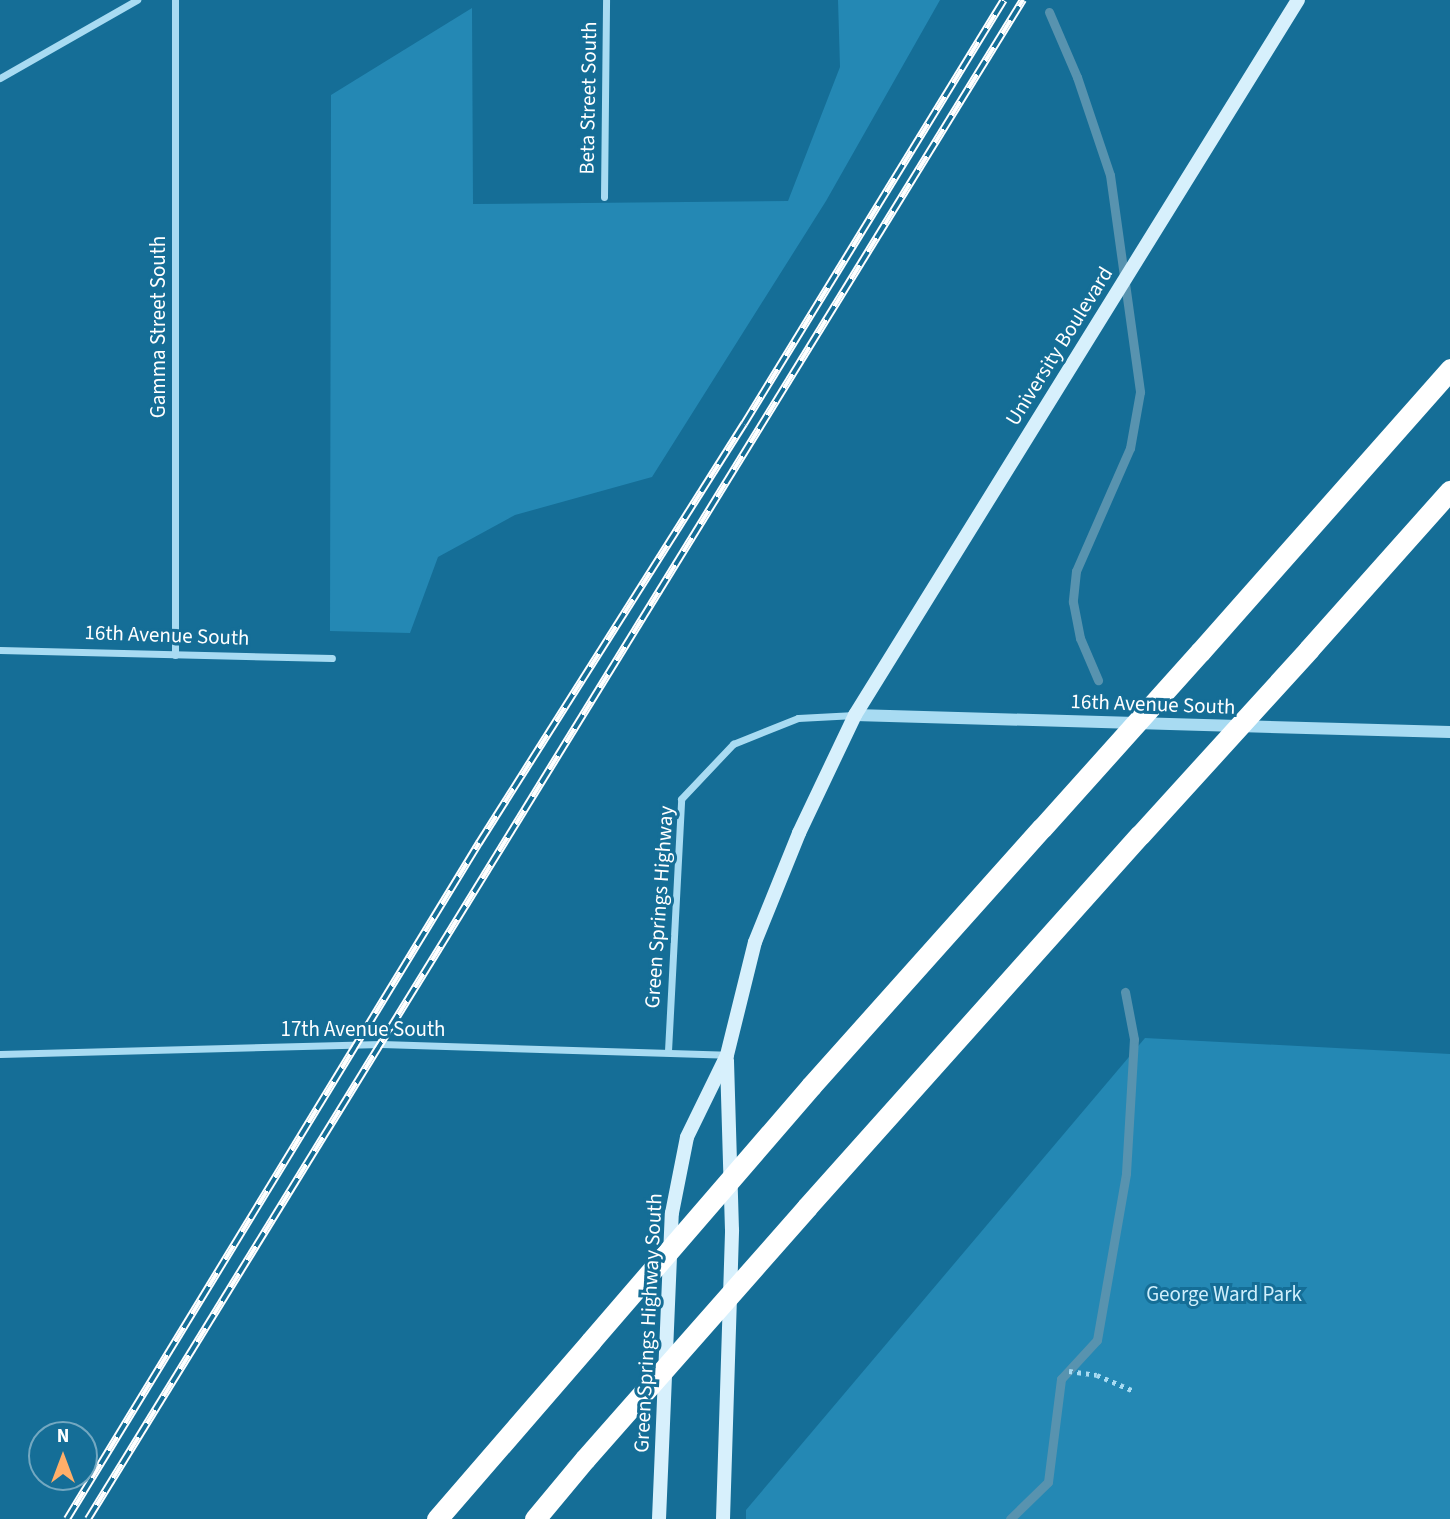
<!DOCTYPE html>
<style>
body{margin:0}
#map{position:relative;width:1450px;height:1519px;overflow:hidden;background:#156e97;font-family:"Source Sans 3",sans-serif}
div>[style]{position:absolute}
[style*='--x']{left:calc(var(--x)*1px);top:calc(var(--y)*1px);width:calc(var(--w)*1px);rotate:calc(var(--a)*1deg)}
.green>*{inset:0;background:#2488b4}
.stream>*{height:9px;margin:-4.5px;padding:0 4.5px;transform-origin:4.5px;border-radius:4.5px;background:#5893af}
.path>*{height:4.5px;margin-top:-2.25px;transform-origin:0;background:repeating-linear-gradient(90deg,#a8dbf2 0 3.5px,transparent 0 8.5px)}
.minor>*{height:7px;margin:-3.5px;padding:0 3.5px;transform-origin:3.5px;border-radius:3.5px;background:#a8dbf2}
.tertiary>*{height:12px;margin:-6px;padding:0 6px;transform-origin:6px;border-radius:6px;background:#a8dbf2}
.secondary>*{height:14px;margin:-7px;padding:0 7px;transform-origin:7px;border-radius:7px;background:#d7f0fc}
.motorway>*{height:21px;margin:-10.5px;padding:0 10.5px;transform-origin:10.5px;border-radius:10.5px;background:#fff}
.rail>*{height:8px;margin-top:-4px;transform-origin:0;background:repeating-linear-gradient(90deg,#156e97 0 16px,#fff 0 32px);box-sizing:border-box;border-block:2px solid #fff}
.motorway-bridge>*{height:21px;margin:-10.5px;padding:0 10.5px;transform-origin:10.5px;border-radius:10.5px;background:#fff}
span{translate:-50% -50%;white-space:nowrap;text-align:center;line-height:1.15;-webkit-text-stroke:6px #156e97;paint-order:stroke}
.street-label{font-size:21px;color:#fff}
.park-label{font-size:21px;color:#cfeffc}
.north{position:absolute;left:28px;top:1421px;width:70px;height:70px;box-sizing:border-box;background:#156e97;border:2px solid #73a8c1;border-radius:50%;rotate:0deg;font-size:19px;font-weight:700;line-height:28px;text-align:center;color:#fff}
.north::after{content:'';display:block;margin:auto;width:24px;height:32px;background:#ffaf69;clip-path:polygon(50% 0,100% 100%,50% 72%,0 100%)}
</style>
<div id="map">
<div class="green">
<i style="clip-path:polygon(838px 0,940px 0,826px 201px,652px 477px,515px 515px,438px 557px,410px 633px,330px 631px,331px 95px,472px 8px,473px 204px,788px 201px,840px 67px)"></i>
<i style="clip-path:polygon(1145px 1038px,1450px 1054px,1450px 1519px,746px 1519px,746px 1510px)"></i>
</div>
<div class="stream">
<i style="--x:1049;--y:12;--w:71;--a:66.7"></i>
<i style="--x:1077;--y:77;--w:103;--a:71.4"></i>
<i style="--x:1110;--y:175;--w:219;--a:82.1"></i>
<i style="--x:1140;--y:392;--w:57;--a:100.1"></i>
<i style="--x:1130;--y:448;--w:134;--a:113.7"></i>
<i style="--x:1076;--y:571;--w:31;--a:96"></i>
<i style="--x:1073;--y:602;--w:37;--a:79"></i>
<i style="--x:1080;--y:638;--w:46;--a:66.8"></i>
<i style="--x:1010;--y:1519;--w:53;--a:-44.2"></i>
<i style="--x:1048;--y:1482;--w:104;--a:-82.8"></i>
<i style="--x:1061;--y:1379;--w:53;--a:-47.3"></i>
<i style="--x:1097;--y:1340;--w:169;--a:-80.1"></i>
<i style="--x:1126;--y:1173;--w:134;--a:-86.6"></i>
<i style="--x:1134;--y:1039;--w:48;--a:-100.8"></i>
</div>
<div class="path">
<i style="--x:1069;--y:1371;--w:28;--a:8"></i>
<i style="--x:1097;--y:1375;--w:40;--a:23.4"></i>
</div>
<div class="minor">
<i style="--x:175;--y:0;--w:655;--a:90"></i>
<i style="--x:0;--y:78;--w:158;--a:-29.7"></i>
<i style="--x:604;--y:197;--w:197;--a:-89.4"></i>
<i style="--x:0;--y:650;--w:332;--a:1.4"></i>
<i style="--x:668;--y:1051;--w:252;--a:-87"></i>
<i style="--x:681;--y:799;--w:76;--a:-46.6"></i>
<i style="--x:733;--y:744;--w:70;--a:-21.8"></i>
<i style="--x:798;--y:718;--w:57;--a:-3"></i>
<i style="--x:0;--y:1054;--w:381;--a:-1.5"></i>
<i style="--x:381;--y:1044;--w:346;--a:1.8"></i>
</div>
<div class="tertiary">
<i style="--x:855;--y:715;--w:595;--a:1.64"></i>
</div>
<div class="secondary">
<i style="--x:659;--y:1519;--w:306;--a:-87.6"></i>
<i style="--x:672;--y:1213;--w:77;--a:-78.8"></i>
<i style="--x:687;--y:1137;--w:91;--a:-64"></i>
<i style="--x:727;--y:1055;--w:116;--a:-76.1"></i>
<i style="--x:755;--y:942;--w:118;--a:-68"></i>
<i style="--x:799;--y:833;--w:131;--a:-64.6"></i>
<i style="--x:855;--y:715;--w:841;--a:-58.22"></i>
<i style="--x:723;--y:1519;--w:289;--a:-88.2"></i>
<i style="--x:732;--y:1230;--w:170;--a:-91.7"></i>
</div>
<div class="motorway">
<i style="--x:1309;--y:649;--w:212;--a:-48.3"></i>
<i style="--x:1200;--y:652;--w:378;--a:-48.5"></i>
<i style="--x:811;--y:1086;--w:346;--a:-48.2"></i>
<i style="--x:807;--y:1207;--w:499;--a:-48.2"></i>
<i style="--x:437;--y:1519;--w:235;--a:-49.1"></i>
<i style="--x:535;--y:1519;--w:78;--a:-50.2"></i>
</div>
<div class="rail">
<i style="--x:67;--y:1519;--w:792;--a:-58.64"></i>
<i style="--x:479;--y:843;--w:496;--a:-57.7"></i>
<i style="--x:744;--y:424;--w:497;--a:-58.5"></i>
<i style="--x:88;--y:1519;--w:1784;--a:-58.39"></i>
</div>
<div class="motorway-bridge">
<i style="--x:1042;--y:828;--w:237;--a:-48.1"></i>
<i style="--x:1140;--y:835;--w:251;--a:-47.7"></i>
<i style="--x:591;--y:1341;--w:337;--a:-49.2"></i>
<i style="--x:585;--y:1459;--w:336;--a:-48.6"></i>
</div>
<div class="street-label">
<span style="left:588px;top:98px;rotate:-89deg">Beta Street South</span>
<span style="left:158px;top:327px;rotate:-90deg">Gamma Street South</span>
<span style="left:1059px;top:346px;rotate:-58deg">University Boulevard</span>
<span style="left:167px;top:635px;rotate:2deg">16th Avenue South</span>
<span style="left:1153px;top:704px;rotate:2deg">16th Avenue South</span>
<span style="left:659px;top:907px;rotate:-86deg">Green Springs Highway</span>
<span style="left:363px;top:1029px">17th Avenue South</span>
<span style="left:648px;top:1323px;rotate:-87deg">Green Springs Highway South</span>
</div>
<div class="park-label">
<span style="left:1224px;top:1294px">George Ward Park</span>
</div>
<div class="north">N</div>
</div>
